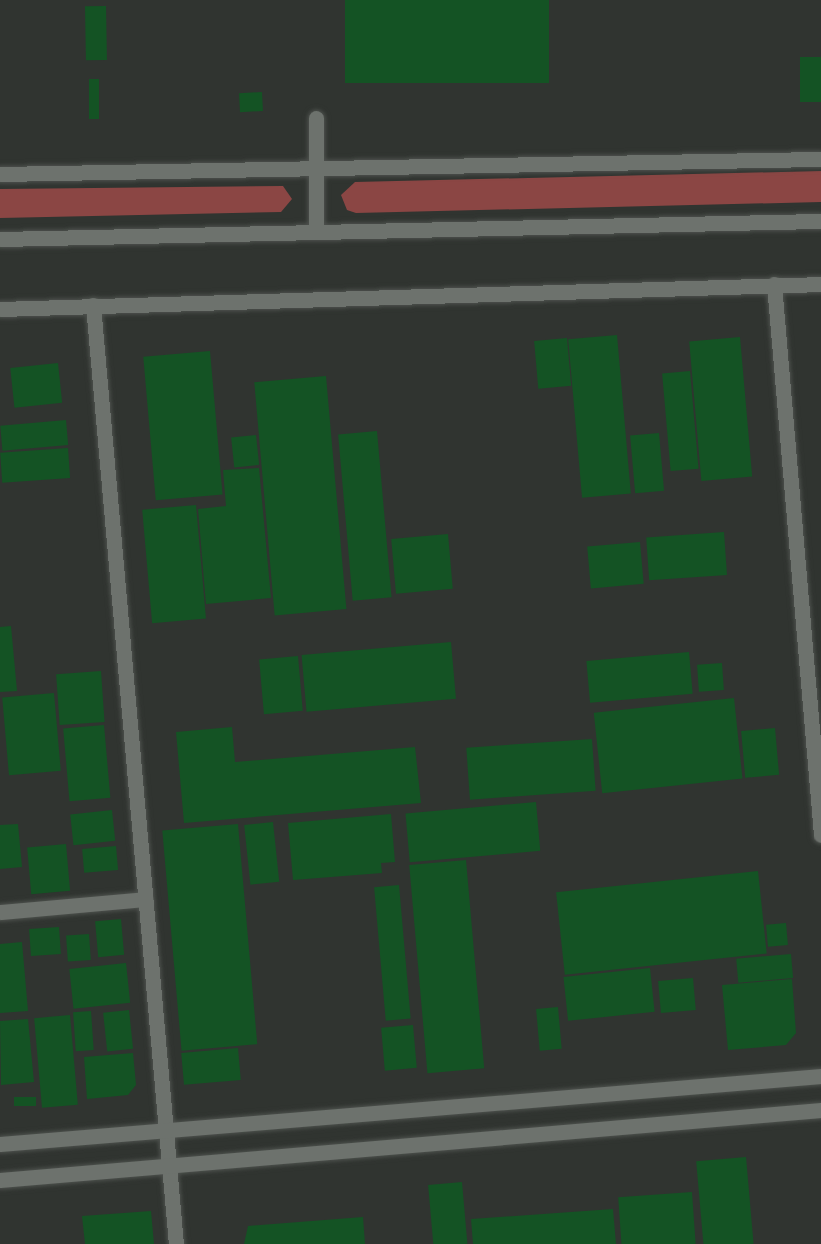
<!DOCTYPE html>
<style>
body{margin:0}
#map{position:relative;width:821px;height:1244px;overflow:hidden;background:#303430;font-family:"DM Sans",sans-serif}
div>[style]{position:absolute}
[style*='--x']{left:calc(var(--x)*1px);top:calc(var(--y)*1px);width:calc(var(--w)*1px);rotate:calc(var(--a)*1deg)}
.green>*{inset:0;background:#8b4644}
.building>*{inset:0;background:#145324;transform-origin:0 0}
.roads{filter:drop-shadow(0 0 2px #4d514d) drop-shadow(0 0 2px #4d514d)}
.minor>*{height:15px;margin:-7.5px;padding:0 7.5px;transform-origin:7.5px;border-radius:7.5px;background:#6d726d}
.tertiary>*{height:15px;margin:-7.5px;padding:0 7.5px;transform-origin:7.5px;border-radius:7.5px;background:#6d726d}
span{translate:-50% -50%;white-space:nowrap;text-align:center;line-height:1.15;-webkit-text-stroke:6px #191b1a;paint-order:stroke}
</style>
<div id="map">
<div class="green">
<i style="clip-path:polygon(821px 171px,821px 202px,356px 213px,347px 210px,341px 195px,355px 182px)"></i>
<i style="clip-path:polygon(283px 186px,292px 199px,281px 212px,0 218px,0 189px)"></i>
</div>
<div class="building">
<i style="left:345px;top:0;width:204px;height:83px"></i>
<i style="left:106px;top:6px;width:54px;height:21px;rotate:89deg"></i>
<i style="left:821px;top:57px;width:45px;height:21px;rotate:90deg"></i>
<i style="left:89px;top:79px;width:10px;height:40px"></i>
<i style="left:262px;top:92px;width:19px;height:23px;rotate:87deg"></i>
<i style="left:617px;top:335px;width:159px;height:49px;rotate:85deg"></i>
<i style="left:740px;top:337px;width:140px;height:51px;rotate:85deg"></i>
<i style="left:567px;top:338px;width:48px;height:33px;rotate:85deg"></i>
<i style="left:210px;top:351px;width:144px;height:67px;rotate:85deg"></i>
<i style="left:58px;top:363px;width:40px;height:48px;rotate:84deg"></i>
<i style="left:690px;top:371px;width:98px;height:28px;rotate:85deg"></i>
<i style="left:326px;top:376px;width:234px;height:72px;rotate:85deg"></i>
<i style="left:66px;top:420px;width:25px;height:66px;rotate:85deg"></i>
<i style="left:377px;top:431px;width:167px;height:39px;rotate:85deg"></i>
<i style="left:659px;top:433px;width:58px;height:29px;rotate:85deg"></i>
<i style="left:256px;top:435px;width:30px;height:25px;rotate:84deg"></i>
<i style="left:68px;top:448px;width:30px;height:68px;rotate:86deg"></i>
<i style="clip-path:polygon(259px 468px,271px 598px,206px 604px,198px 509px,226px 506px,223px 470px)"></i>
<i style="left:196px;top:505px;width:114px;height:54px;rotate:85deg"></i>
<i style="left:724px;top:532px;width:43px;height:78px;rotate:86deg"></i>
<i style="left:448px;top:534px;width:55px;height:57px;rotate:85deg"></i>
<i style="left:640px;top:542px;width:42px;height:53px;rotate:85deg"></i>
<i style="clip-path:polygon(11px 626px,17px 691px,0 692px,0 627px)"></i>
<i style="left:451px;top:642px;width:57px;height:150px;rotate:85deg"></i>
<i style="left:689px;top:652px;width:42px;height:103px;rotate:85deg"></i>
<i style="left:298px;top:656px;width:55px;height:39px;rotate:85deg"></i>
<i style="left:722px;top:663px;width:27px;height:25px;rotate:86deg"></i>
<i style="left:101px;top:671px;width:51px;height:45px;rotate:86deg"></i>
<i style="left:54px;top:693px;width:78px;height:52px;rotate:85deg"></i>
<i style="left:734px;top:698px;width:81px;height:141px;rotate:84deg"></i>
<i style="left:104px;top:725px;width:73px;height:41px;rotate:85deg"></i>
<i style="clip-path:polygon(232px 727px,235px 762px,415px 747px,421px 803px,184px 823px,176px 732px)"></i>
<i style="left:775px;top:728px;width:47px;height:34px;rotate:85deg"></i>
<i style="left:592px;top:739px;width:52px;height:126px;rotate:86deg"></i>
<i style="left:536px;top:802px;width:49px;height:131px;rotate:85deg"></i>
<i style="left:112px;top:810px;width:31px;height:42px;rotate:84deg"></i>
<i style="clip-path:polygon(391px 814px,395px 862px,381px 863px,382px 873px,293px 880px,288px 823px)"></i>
<i style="left:273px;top:822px;width:60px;height:29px;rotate:84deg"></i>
<i style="clip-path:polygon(18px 824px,22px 867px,0 869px,0 825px)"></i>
<i style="left:238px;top:824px;width:221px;height:76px;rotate:85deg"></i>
<i style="left:66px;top:844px;width:47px;height:39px;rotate:85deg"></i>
<i style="left:116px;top:846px;width:24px;height:34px;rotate:85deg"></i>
<i style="left:466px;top:860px;width:209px;height:57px;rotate:85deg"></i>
<i style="left:758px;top:871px;width:83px;height:203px;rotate:84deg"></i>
<i style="left:399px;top:885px;width:134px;height:25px;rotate:85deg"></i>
<i style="left:121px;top:919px;width:36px;height:26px;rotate:85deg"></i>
<i style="left:786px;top:923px;width:22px;height:20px;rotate:85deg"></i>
<i style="left:59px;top:927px;width:27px;height:30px;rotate:86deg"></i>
<i style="left:89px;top:934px;width:26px;height:23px;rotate:86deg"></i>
<i style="clip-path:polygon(22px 942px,28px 1011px,0 1013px,0 944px)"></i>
<i style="left:791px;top:954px;width:24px;height:55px;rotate:85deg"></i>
<i style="left:126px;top:963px;width:40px;height:57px;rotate:84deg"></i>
<i style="left:650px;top:968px;width:44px;height:87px;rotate:84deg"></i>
<i style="left:693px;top:978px;width:32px;height:35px;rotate:85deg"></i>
<i style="clip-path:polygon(792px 979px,796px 1033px,786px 1045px,728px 1050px,722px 985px)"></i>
<i style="left:558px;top:1007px;width:42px;height:22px;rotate:85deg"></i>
<i style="left:129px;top:1010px;width:39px;height:26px;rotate:84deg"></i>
<i style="left:91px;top:1011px;width:39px;height:18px;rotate:86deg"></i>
<i style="left:70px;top:1015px;width:90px;height:36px;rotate:85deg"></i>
<i style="clip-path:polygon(28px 1019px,34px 1082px,1px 1085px,0 1021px)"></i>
<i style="left:413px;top:1025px;width:43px;height:32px;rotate:85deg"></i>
<i style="left:238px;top:1048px;width:32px;height:57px;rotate:85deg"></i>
<i style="clip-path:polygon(133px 1053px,136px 1085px,128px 1095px,87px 1099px,84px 1057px)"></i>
<i style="left:36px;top:1097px;width:9px;height:22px;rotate:90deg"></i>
<i style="left:746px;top:1157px;width:87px;height:50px;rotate:85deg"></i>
<i style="left:462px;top:1182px;width:62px;height:34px;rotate:85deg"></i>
<i style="left:692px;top:1192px;width:52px;height:74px;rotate:86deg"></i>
<i style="clip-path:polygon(613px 1209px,616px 1244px,473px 1244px,471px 1219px)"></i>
<i style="clip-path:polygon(151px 1211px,154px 1244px,85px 1244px,82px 1216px)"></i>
<i style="clip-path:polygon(363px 1217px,365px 1244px,244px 1244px,248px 1226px)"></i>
</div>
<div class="roads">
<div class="minor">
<i style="--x:316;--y:232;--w:114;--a:-90"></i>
<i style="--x:0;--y:912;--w:146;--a:-5.1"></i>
</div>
<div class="tertiary">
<i style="--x:0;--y:174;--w:821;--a:-1.05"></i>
<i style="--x:0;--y:239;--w:821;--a:-1.26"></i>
<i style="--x:774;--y:284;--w:553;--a:85.12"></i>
<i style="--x:93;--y:305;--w:943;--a:84.95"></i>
<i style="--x:0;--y:309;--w:821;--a:-1.74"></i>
<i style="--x:0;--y:1144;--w:824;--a:-4.73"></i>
<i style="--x:0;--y:1180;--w:824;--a:-4.87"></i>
</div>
</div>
</div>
